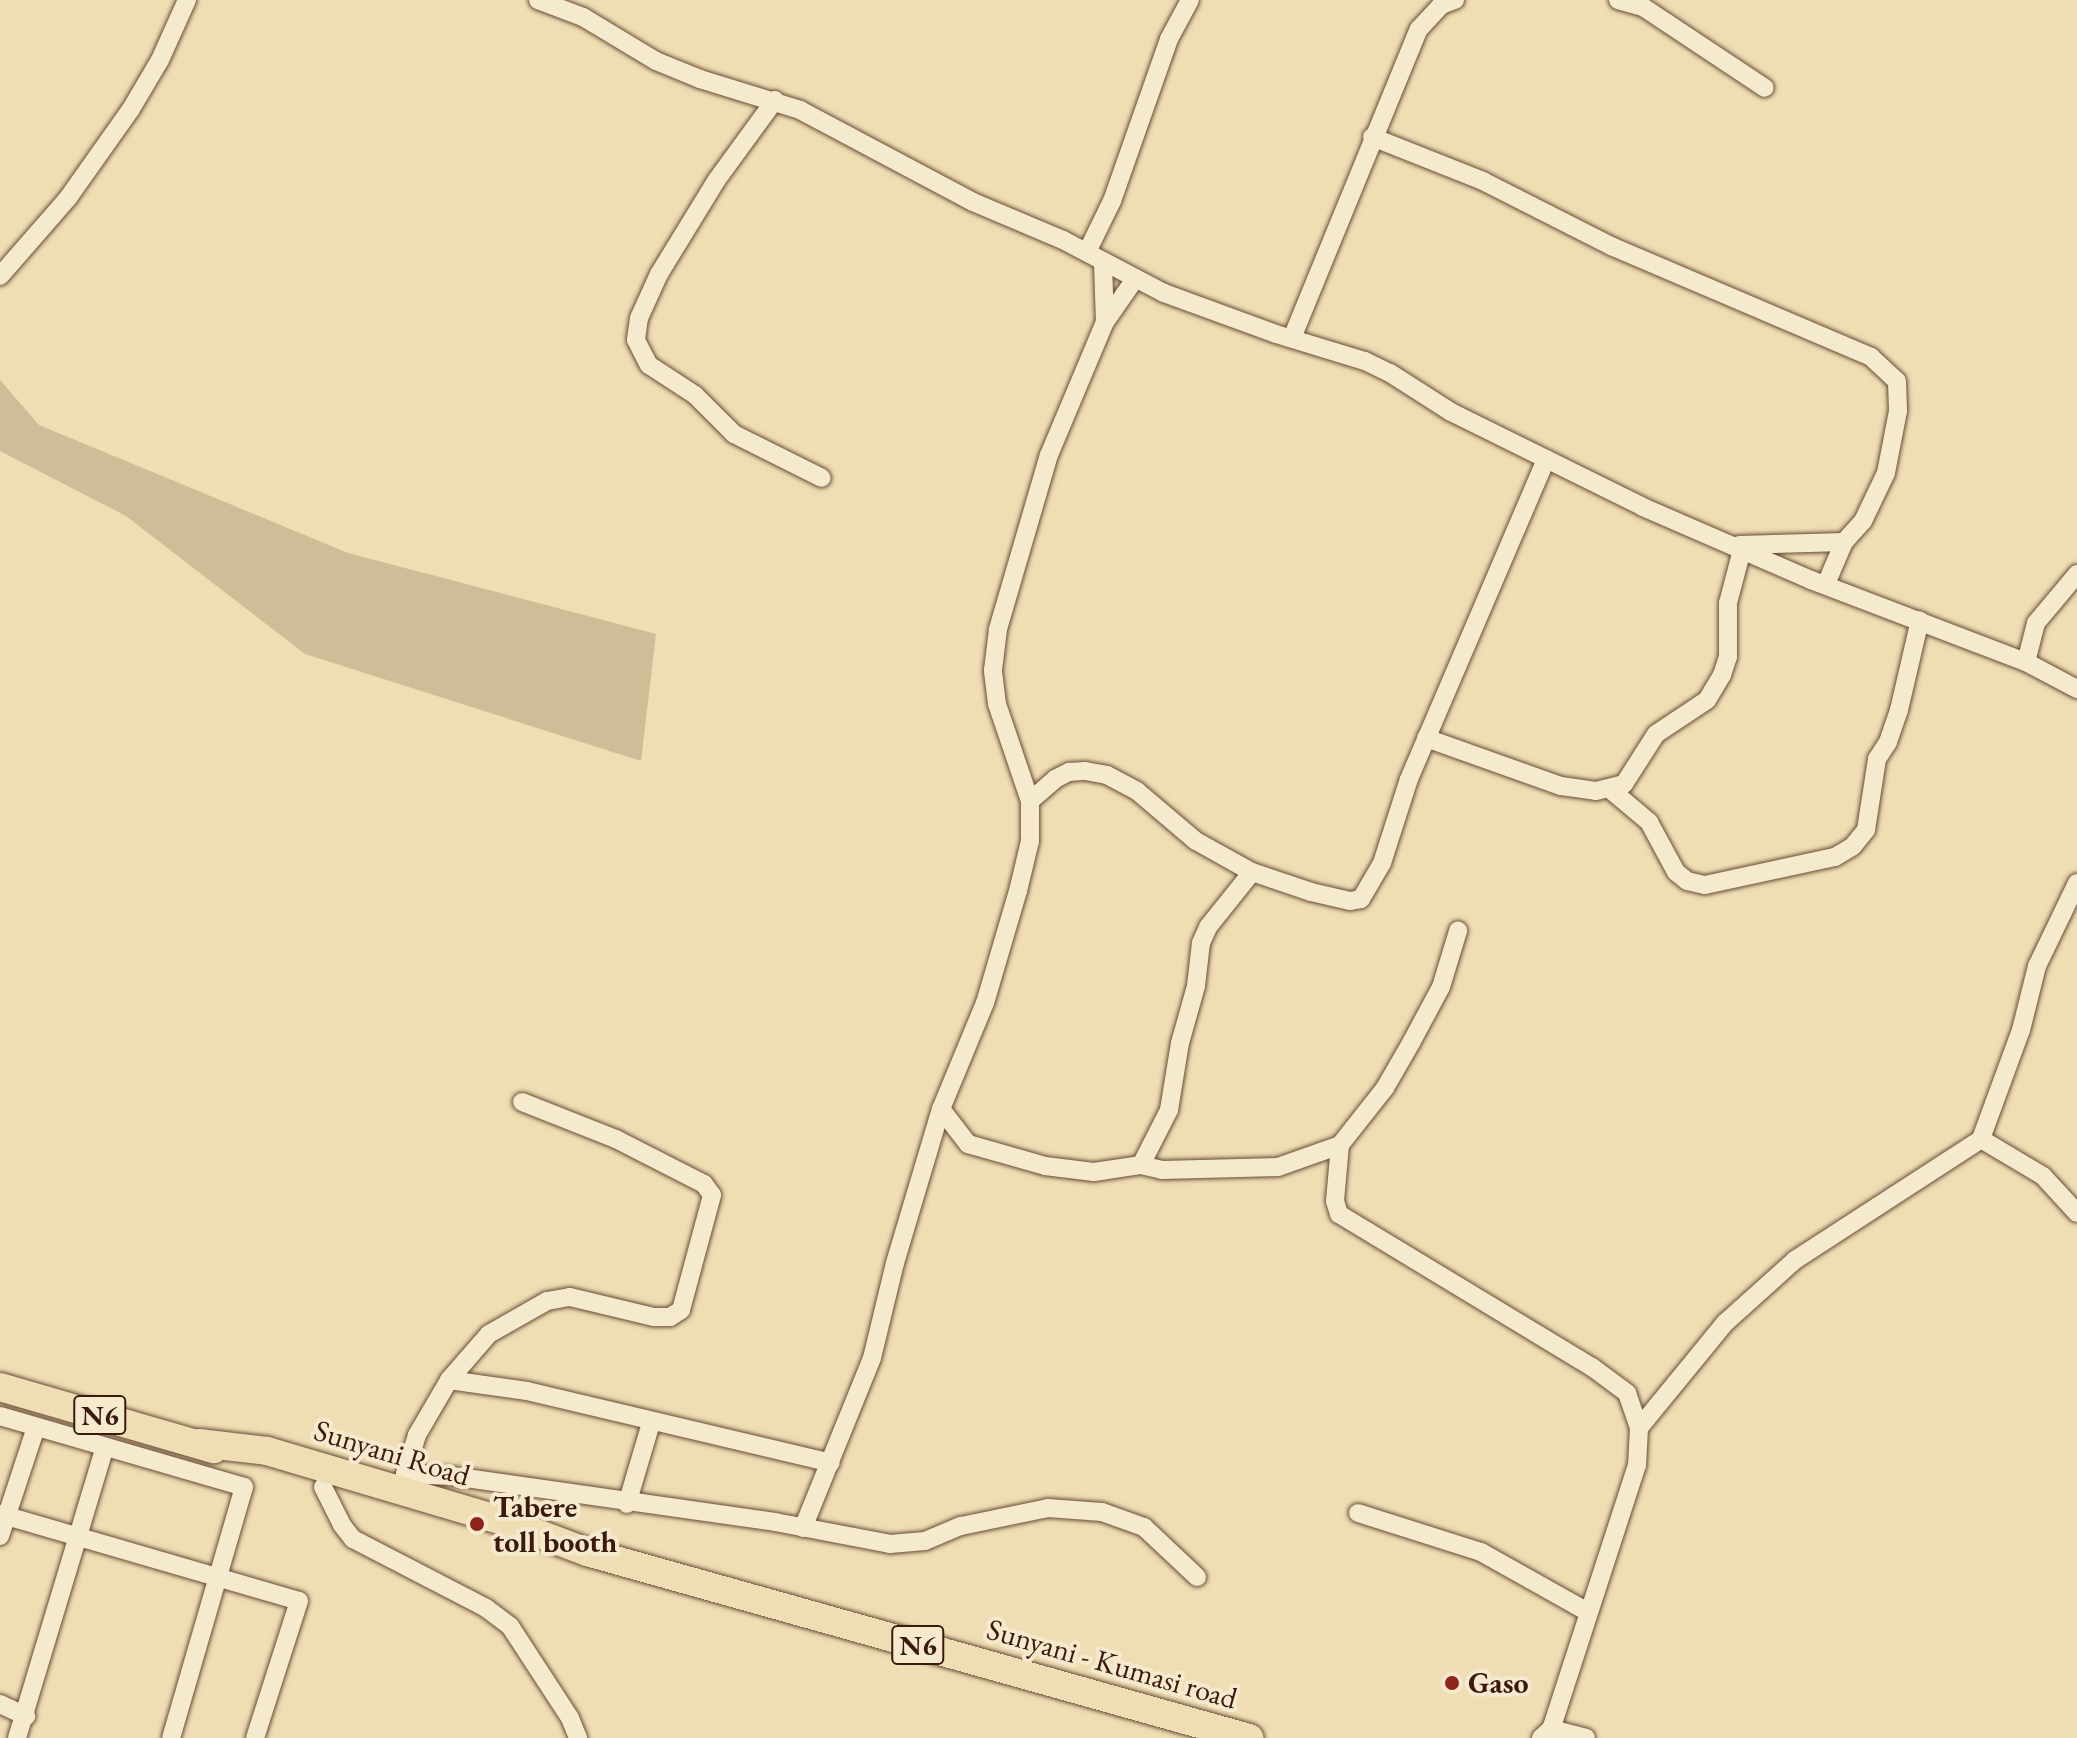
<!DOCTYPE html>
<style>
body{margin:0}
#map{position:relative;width:2077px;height:1738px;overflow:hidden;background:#efddb3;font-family:"EB Garamond",serif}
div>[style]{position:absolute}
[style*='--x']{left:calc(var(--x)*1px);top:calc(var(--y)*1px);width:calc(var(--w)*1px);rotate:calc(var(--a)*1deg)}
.green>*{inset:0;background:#d0bc97}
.roads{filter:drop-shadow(0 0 2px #684b36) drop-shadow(0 0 2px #684b36)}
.minor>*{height:18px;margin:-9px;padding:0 9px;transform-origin:9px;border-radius:9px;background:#f5e9ce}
.primary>*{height:28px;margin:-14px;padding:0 14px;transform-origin:14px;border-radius:14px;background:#efddb3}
.dots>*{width:22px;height:22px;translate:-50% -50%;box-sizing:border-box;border:4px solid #f5e9ce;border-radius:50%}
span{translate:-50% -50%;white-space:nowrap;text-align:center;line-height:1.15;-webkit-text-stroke:8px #f5e9ce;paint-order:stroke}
.shield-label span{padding:2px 6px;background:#f5e9ce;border:2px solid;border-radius:6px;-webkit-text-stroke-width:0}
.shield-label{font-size:28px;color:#3b1a0d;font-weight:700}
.street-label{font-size:30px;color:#3b1a0d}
.poi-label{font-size:30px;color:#3b1a0d;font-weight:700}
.left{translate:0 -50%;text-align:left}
</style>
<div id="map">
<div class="green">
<i style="clip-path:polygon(0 380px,39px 425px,348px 553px,656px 634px,641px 761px,305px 654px,126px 516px,0 451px)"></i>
</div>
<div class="roads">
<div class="minor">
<i style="--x:538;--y:0;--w:48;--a:20.7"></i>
<i style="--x:583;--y:17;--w:85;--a:31.1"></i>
<i style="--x:656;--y:61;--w:48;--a:22.2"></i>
<i style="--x:700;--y:79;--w:105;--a:17.2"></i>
<i style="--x:800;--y:110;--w:196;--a:28"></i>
<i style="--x:973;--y:202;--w:98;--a:22.9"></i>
<i style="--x:1063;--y:240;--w:114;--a:27.7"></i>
<i style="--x:1164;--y:293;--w:119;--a:20.1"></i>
<i style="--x:1276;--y:334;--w:93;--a:16.9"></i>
<i style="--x:1365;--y:361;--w:28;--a:26"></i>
<i style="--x:1390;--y:373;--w:72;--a:32.6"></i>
<i style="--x:1451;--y:412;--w:214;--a:26.3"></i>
<i style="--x:1643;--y:507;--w:183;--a:23.5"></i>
<i style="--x:1811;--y:580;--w:230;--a:20.9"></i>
<i style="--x:2026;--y:662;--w:58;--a:27.9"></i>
<i style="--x:1618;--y:0;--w:26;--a:16"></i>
<i style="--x:1643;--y:7;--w:146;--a:33.6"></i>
<i style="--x:775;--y:100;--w:100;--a:126.1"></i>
<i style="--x:716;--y:181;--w:109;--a:121.5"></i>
<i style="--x:659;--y:274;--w:48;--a:114.4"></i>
<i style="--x:639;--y:318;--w:22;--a:98"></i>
<i style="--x:636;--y:340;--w:28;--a:63"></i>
<i style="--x:649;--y:365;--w:55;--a:33.1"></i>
<i style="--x:695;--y:395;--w:55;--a:45"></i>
<i style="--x:734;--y:434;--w:98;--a:26.6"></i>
<i style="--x:1372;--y:137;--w:119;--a:21.6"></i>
<i style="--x:1483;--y:181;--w:144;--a:26.9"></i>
<i style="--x:1611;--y:246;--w:283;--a:23.1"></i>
<i style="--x:1871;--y:357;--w:35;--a:43"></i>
<i style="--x:1897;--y:381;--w:30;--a:88"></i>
<i style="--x:1898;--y:411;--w:63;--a:101"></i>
<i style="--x:1886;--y:473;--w:53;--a:115.6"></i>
<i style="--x:1863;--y:521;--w:28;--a:132"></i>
<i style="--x:1844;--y:542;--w:46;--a:113.2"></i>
<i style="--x:1087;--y:252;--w:57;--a:-63.9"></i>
<i style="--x:1112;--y:201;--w:172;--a:-70.6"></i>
<i style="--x:1169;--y:39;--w:44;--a:-61.7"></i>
<i style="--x:1103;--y:263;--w:59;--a:88.1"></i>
<i style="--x:0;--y:276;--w:103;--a:-48.9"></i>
<i style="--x:68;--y:198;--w:109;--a:-54.7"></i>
<i style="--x:131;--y:109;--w:57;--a:-59.4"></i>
<i style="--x:160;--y:60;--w:66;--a:-65.8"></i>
<i style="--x:1292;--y:338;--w:334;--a:-67.7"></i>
<i style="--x:1419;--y:29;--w:33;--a:-47"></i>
<i style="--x:1441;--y:5;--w:15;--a:-20"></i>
<i style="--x:1739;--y:545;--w:105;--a:-1.6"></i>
<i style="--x:2026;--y:662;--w:40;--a:-75.6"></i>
<i style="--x:2036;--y:623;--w:64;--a:-50.1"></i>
<i style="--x:1426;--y:738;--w:143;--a:19.6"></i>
<i style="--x:1561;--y:786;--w:35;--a:8"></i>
<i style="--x:1596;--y:791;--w:29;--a:-14"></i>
<i style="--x:1624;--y:784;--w:59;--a:-57.4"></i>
<i style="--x:1656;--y:734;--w:61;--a:-33.7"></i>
<i style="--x:1707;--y:700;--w:29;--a:-59"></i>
<i style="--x:1722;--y:675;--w:19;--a:-72"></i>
<i style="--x:1728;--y:657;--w:54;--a:-90"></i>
<i style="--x:1728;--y:603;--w:55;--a:-75.2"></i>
<i style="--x:1611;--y:790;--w:50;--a:40.1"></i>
<i style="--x:1649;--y:822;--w:57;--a:61.6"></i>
<i style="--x:1676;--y:872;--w:14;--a:39"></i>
<i style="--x:1687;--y:881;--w:18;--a:13"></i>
<i style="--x:1705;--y:885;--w:133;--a:-12.2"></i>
<i style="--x:1835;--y:857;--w:21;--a:-31"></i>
<i style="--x:1853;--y:846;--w:21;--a:-51"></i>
<i style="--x:1866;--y:830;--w:72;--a:-81.2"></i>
<i style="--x:1877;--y:759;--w:20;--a:-57"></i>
<i style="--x:1888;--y:742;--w:34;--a:-71"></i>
<i style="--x:1899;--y:710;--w:92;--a:-76.9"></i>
<i style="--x:1030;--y:801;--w:33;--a:-41"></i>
<i style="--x:1055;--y:779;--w:16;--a:-27"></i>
<i style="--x:1069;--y:772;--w:16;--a:-4"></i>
<i style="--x:1085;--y:771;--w:22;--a:10"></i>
<i style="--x:1107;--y:775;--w:34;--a:28"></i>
<i style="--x:1137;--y:791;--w:77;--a:40.3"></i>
<i style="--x:1196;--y:841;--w:64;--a:29"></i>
<i style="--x:1252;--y:872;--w:62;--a:18.7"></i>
<i style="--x:1311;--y:892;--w:40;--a:13"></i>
<i style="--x:1350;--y:901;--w:11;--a:-10"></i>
<i style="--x:1361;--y:899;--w:42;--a:-59.7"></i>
<i style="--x:1382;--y:863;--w:88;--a:-72.2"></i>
<i style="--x:1409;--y:779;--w:348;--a:-66.8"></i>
<i style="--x:2077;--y:883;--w:92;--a:115.7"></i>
<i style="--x:2037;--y:966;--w:66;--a:104"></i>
<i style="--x:2021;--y:1030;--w:116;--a:110.2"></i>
<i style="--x:1981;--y:1139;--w:72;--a:30.8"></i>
<i style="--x:2043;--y:1176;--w:50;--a:47.4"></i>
<i style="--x:941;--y:1109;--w:44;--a:52.4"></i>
<i style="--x:968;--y:1144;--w:80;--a:15.9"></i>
<i style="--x:1045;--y:1166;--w:49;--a:7"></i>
<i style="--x:1094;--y:1172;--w:48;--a:-8.5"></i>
<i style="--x:1141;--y:1165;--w:62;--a:-63"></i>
<i style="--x:1169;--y:1110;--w:68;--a:-80.7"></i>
<i style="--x:1180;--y:1043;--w:59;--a:-74.3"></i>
<i style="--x:1196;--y:986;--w:43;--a:-83.4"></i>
<i style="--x:1201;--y:943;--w:17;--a:-66"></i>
<i style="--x:1208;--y:927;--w:70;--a:-51.3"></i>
<i style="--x:1340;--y:1145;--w:56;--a:95.1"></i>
<i style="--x:1335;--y:1201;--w:14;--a:73"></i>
<i style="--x:1339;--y:1214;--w:296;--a:31.2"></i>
<i style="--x:1592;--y:1367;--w:44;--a:36.6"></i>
<i style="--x:1627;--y:1393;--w:37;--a:71"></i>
<i style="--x:1639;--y:1428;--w:37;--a:93"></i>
<i style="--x:1637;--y:1465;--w:278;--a:108"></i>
<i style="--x:1141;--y:1165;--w:22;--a:13"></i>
<i style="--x:1162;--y:1170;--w:116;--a:-1.5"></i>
<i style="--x:1278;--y:1167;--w:66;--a:-19.5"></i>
<i style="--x:1340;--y:1145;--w:73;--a:-51.7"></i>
<i style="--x:1385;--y:1088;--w:54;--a:-60.1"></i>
<i style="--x:1412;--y:1041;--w:61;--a:-61.8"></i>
<i style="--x:1441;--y:987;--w:59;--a:-73.1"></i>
<i style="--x:449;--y:1380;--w:61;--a:-49"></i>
<i style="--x:489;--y:1334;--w:67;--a:-29.6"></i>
<i style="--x:547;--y:1301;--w:23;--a:-10"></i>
<i style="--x:570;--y:1297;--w:86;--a:13.4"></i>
<i style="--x:654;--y:1317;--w:16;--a:0"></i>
<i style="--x:670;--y:1317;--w:13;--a:-32"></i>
<i style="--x:681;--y:1310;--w:119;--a:-74.9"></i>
<i style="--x:712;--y:1195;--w:14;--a:-126"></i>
<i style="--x:704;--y:1184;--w:99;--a:-152.9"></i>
<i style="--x:616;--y:1139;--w:101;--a:-158.5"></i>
<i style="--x:0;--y:1416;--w:254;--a:16.2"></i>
<i style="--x:244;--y:1487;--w:261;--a:106.2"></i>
<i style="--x:1639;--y:1428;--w:136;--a:-50.7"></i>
<i style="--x:1725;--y:1323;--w:94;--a:-42"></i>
<i style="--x:1795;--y:1260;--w:222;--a:-33"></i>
<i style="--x:405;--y:1474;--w:41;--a:-72.9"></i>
<i style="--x:417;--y:1435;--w:64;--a:-59.8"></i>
<i style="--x:449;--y:1380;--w:79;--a:8"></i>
<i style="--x:527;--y:1391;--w:312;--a:13.3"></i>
<i style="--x:323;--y:1487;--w:42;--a:63.4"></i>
<i style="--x:342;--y:1525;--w:18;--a:52"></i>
<i style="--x:353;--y:1539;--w:150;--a:27.4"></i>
<i style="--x:486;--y:1608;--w:30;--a:37"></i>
<i style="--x:510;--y:1626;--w:110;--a:56.9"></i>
<i style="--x:570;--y:1718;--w:22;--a:68"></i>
<i style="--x:400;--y:1492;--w:19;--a:-74"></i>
<i style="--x:405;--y:1474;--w:47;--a:2.4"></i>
<i style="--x:452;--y:1476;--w:326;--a:8.1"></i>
<i style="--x:775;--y:1522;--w:117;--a:10.8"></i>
<i style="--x:890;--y:1544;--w:35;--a:-5"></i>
<i style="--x:925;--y:1541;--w:39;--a:-23"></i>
<i style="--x:961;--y:1526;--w:89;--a:-11.7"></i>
<i style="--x:1048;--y:1508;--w:54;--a:4.2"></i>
<i style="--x:1102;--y:1512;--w:45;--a:19.7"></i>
<i style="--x:1144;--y:1527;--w:73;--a:43.3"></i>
<i style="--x:627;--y:1504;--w:84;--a:-73.5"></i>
<i style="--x:1358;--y:1513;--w:129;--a:17.6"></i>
<i style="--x:1481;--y:1552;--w:123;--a:29.3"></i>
<i style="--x:0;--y:1514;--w:311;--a:16.2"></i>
<i style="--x:299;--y:1601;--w:144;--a:107.8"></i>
<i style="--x:803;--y:1528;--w:183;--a:-67.9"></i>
<i style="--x:872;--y:1358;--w:98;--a:-76.4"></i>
<i style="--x:895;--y:1263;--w:161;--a:-73.4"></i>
<i style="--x:941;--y:1109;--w:115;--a:-67.5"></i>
<i style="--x:985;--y:1003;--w:117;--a:-73.6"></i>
<i style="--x:1018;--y:891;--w:51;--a:-76.5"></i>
<i style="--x:1030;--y:841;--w:40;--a:-90"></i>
<i style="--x:1030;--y:801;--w:102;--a:-108.8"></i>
<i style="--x:997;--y:704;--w:34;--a:-97"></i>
<i style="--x:993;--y:670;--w:41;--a:-83"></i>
<i style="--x:998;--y:629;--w:181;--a:-73.7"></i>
<i style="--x:1049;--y:455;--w:144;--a:-67.2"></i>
<i style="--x:1105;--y:322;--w:52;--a:-55.1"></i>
<i style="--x:0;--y:1536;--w:115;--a:-71.7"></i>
<i style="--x:0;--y:1704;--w:29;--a:25"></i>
<i style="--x:17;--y:1738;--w:304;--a:-73.2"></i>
<i style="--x:1541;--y:1738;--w:13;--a:-42"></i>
<i style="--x:1551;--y:1729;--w:36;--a:14"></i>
</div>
<div class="primary">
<i style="--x:0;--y:1387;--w:223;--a:16.2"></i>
<i style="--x:199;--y:1443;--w:68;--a:6.7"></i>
<i style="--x:267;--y:1451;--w:257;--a:16.5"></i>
<i style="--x:513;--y:1524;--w:79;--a:20.7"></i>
<i style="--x:587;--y:1552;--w:688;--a:15.69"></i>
</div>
</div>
<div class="dots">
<i style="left:477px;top:1524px;background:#8f2418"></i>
<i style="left:1452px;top:1683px;background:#8f2418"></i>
</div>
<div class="shield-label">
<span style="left:100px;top:1415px">N6</span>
<span style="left:918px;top:1645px">N6</span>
</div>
<div class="street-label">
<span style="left:392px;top:1453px;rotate:17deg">Sunyani Road</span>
<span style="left:1112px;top:1664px;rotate:16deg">Sunyani - Kumasi road</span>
</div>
<div class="poi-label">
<span class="left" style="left:493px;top:1524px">Tabere<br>toll booth</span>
<span class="left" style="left:1468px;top:1683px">Gaso</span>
</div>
</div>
